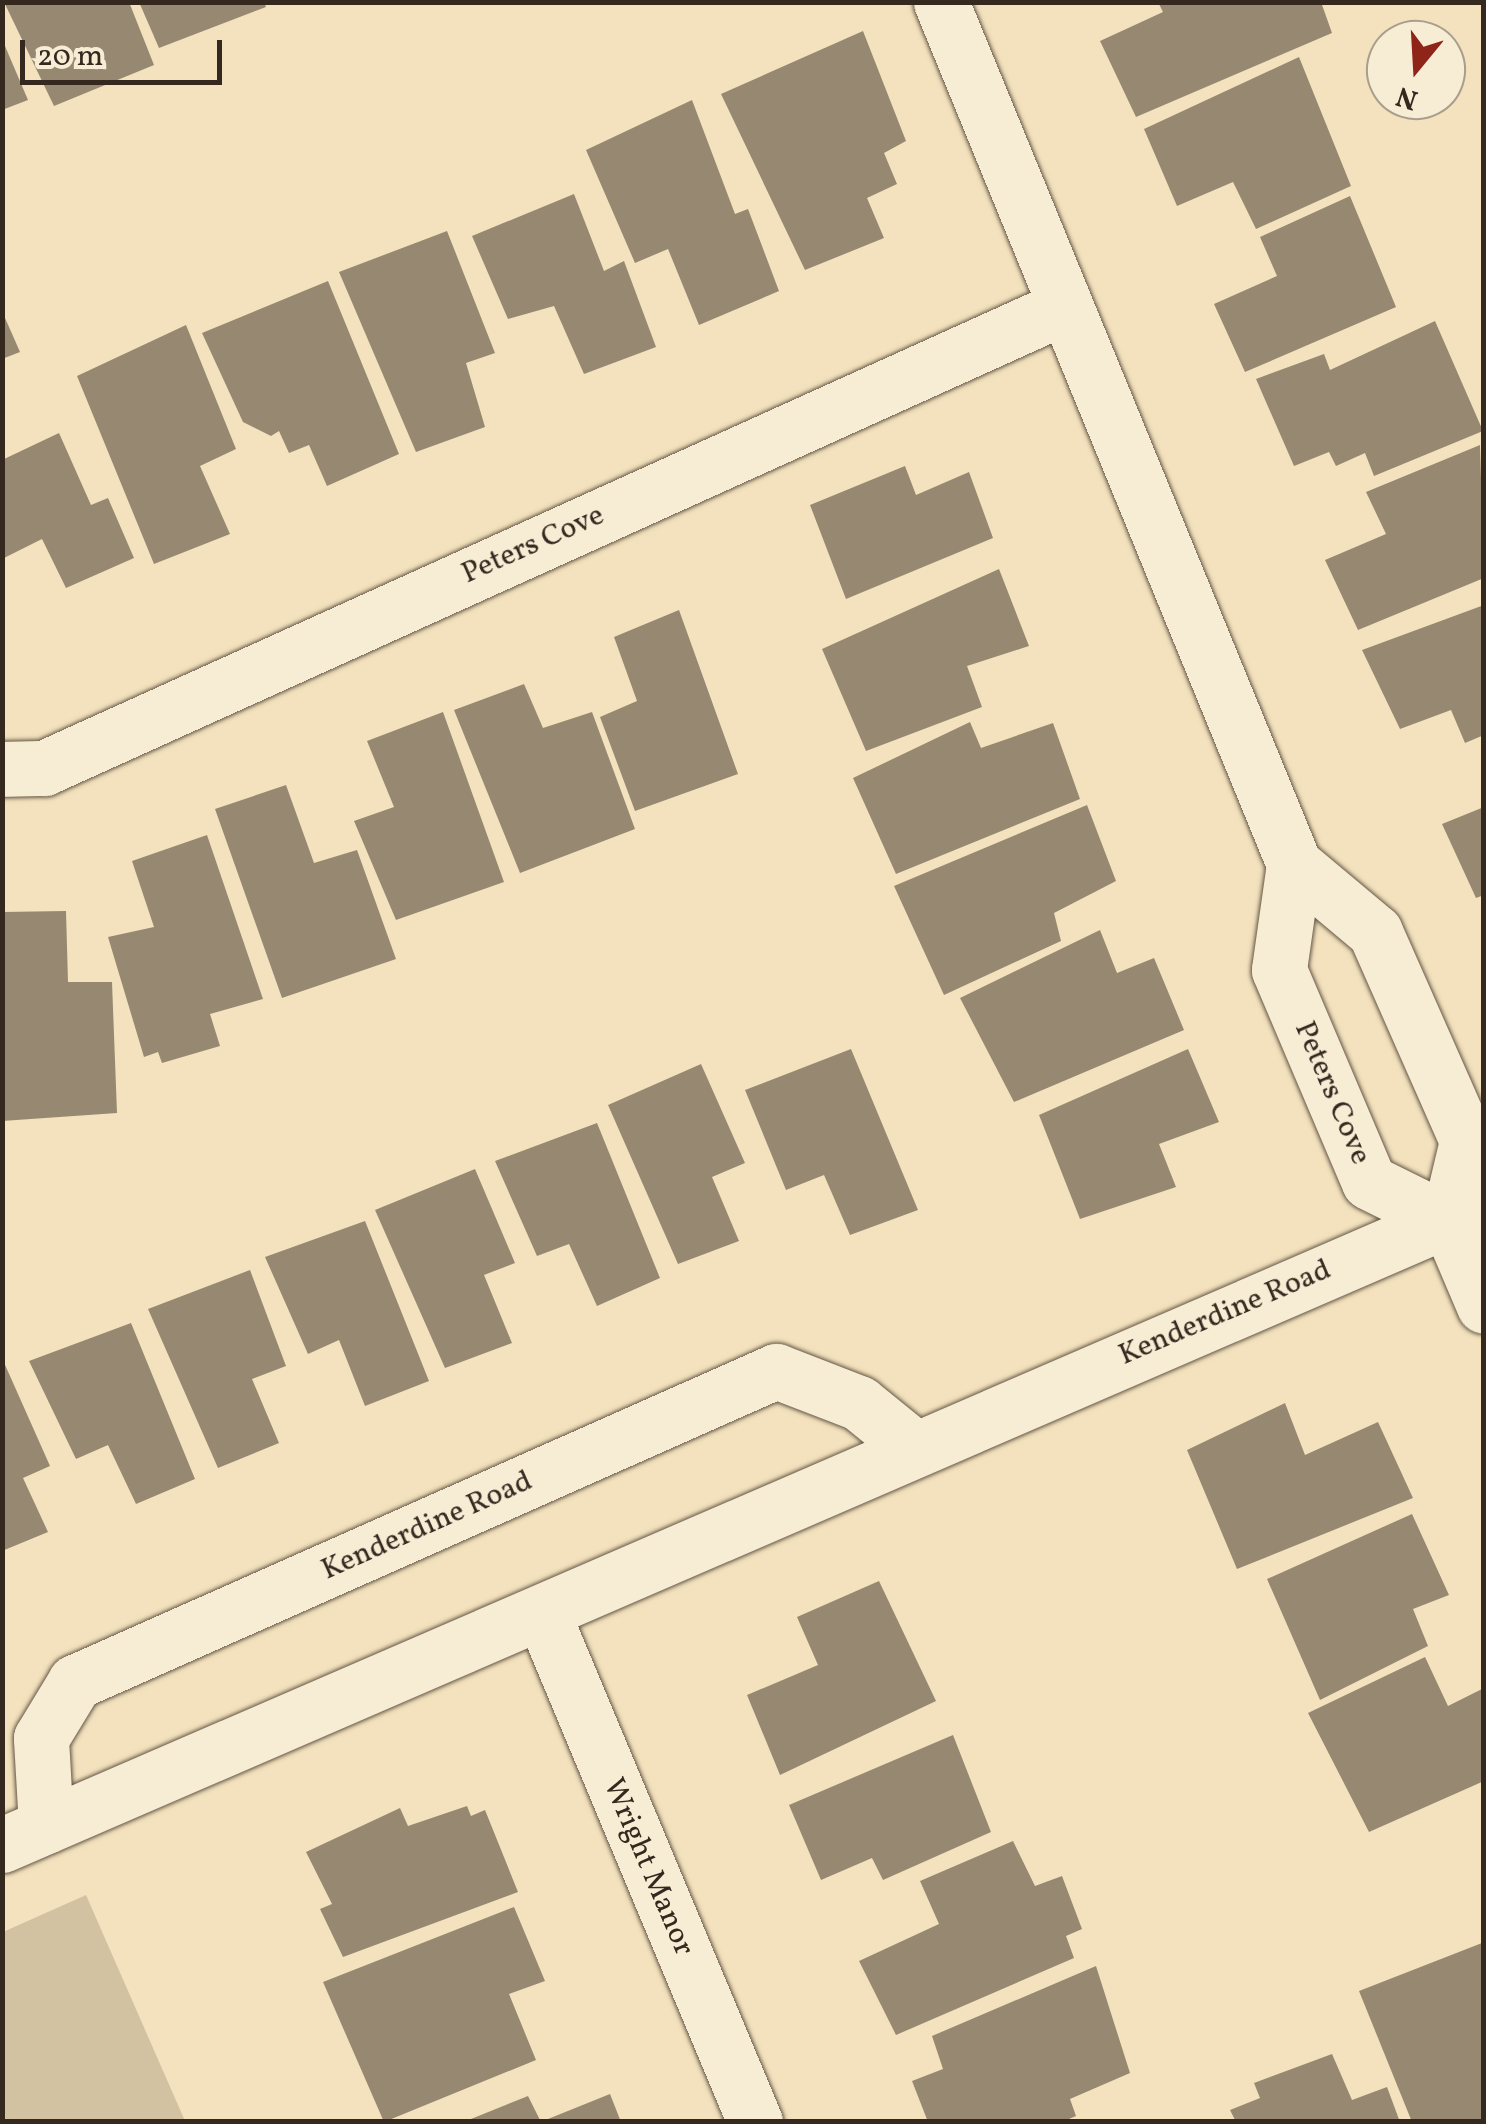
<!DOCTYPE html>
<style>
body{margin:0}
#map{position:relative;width:1486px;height:2124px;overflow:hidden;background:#f3e2bd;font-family:Vollkorn,serif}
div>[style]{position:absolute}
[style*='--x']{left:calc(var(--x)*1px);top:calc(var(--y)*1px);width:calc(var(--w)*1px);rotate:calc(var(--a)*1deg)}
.green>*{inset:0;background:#d3c2a2}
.building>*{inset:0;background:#978971}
.roads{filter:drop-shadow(0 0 2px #645646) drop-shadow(0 0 2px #645646)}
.minor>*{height:55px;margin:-27.5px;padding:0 27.5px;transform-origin:27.5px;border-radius:27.5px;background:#f7ecd4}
span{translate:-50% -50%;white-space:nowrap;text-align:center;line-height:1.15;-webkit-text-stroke:8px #f7ecd4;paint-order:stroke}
.street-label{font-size:30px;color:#34281f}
.frame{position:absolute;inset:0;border:5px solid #34281f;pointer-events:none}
.north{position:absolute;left:1366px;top:20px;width:100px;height:100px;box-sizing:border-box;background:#f7ecd4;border:2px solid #a99e8c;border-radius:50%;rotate:198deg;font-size:28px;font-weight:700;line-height:40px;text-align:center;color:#34281f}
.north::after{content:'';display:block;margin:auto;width:35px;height:45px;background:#8f2418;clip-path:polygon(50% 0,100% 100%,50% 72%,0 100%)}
.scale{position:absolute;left:20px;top:40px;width:202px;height:45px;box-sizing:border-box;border:5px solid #34281f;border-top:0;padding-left:12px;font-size:30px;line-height:35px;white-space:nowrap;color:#34281f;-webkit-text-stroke:8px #f7ecd4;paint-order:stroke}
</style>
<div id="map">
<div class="green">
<i style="clip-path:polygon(86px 1895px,185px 2121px,3px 2121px,3px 1932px)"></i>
</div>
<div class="building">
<i style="clip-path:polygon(4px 2px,129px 2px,154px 65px,54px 106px)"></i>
<i style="clip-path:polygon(139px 2px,264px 2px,266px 7px,159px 48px)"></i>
<i style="clip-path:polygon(1158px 2px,1321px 2px,1332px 33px,1136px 117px,1100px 41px,1163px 12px)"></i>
<i style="clip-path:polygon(863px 31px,906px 141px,884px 153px,897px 184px,867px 198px,884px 238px,805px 270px,721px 94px)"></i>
<i style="clip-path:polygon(2px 39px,28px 100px,2px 110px)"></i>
<i style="clip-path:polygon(1299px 57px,1351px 186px,1256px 229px,1233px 182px,1177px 206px,1144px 129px)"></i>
<i style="clip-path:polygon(692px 100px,735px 214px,748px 209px,779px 291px,699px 325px,668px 249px,635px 263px,586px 150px)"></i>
<i style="clip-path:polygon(574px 194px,604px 271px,624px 261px,656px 347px,584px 374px,554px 306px,508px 319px,472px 236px)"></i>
<i style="clip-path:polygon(1350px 196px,1396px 307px,1245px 372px,1214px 304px,1277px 276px,1260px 237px)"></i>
<i style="clip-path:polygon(447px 231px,495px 353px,466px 363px,485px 427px,416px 452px,339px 272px)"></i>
<i style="clip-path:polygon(328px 281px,399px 454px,327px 486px,309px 445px,289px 453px,279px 431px,271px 436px,243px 422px,202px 333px)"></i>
<i style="clip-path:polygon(2px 311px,20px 352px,2px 359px)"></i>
<i style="clip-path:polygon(1435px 321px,1483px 431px,1374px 476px,1365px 453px,1336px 466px,1329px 452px,1294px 466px,1256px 379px,1324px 354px,1330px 370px)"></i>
<i style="clip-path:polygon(186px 325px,236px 449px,200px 466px,230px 534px,154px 564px,77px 376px)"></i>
<i style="clip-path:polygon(59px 433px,91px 505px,108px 498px,134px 558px,66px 588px,42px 539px,2px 559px,2px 460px)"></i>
<i style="clip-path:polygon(1480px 445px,1484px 578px,1358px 630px,1325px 560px,1386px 534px,1366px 492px)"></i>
<i style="clip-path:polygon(905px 466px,916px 495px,969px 472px,993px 538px,846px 599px,810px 505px)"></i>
<i style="clip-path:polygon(999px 569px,1029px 646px,967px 666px,982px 707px,866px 751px,822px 649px)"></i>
<i style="clip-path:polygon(1484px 605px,1484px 735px,1465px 743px,1451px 710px,1400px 729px,1362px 650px)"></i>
<i style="clip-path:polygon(679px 610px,738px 774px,635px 811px,600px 717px,637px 701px,614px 637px)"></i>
<i style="clip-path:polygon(524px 684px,543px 728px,592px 712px,635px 829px,520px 873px,454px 710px)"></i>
<i style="clip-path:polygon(443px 712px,504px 882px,396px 920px,354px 821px,394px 807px,367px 741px)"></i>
<i style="clip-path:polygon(970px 722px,981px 748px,1053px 723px,1080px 799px,896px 874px,853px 778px)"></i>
<i style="clip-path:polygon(286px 785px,314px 863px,357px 850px,396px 959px,282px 998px,215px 809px)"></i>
<i style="clip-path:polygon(1087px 805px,1116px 881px,1054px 913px,1061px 941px,944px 995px,894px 886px)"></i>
<i style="clip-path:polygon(1484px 807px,1484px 895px,1476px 898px,1442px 824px)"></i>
<i style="clip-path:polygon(207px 835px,263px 999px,210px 1014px,220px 1046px,162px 1063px,158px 1052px,144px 1057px,108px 937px,154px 927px,132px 861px)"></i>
<i style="clip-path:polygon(66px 911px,68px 982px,112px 982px,117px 1113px,2px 1121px,2px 912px)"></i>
<i style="clip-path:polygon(1100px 930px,1117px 973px,1154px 958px,1184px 1030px,1014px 1102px,960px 998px)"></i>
<i style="clip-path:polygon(851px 1049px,918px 1210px,850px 1235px,824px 1175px,786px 1190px,745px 1090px)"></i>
<i style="clip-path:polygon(1188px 1049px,1219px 1122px,1159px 1144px,1176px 1187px,1080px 1219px,1039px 1115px)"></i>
<i style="clip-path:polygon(701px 1064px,745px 1163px,712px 1177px,739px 1241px,678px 1264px,608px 1105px)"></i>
<i style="clip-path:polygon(597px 1123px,660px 1278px,597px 1306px,569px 1244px,537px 1256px,495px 1161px)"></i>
<i style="clip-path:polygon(475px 1169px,515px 1263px,484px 1275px,512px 1343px,445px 1368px,375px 1210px)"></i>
<i style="clip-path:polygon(365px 1221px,429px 1381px,365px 1406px,339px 1340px,308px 1354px,265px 1257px)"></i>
<i style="clip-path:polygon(250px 1270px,286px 1366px,252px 1379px,279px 1443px,218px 1468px,148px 1309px)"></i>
<i style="clip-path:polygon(131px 1323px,195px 1479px,136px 1504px,108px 1445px,76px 1459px,29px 1361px)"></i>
<i style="clip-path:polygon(2px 1358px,50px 1466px,23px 1478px,48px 1532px,2px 1551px)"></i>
<i style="clip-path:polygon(1285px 1403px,1305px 1455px,1378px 1422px,1413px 1498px,1237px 1569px,1187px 1450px)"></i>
<i style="clip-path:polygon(1412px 1514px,1449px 1595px,1413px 1609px,1428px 1646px,1320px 1700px,1267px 1579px)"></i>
<i style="clip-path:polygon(879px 1581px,936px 1701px,780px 1775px,747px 1695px,818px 1665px,797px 1617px)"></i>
<i style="clip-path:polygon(1425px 1657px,1448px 1706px,1484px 1688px,1484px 1781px,1369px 1832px,1308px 1713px)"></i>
<i style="clip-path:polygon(953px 1735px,991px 1832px,883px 1880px,872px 1858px,821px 1880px,789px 1805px)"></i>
<i style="clip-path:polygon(467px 1806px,471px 1816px,485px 1810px,518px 1892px,343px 1957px,320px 1909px,332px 1904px,306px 1852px,400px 1808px,408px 1826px)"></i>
<i style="clip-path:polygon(1013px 1841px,1035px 1886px,1062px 1876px,1082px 1929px,1066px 1936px,1074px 1958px,896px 2035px,859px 1961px,939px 1924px,920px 1881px)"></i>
<i style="clip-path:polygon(514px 1907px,545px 1981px,509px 1994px,536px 2060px,384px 2122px,323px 1982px)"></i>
<i style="clip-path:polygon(1482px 1943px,1484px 2122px,1412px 2122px,1359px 1991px)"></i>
<i style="clip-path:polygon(1096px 1966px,1130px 2073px,1070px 2099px,1076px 2116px,1062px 2122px,928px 2122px,912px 2081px,943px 2069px,932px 2036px)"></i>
<i style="clip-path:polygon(1332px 2054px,1352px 2100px,1387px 2087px,1400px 2122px,1236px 2122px,1230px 2110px,1260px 2098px,1254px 2083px)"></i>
<i style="clip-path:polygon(610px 2094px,621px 2122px,543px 2122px,543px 2121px)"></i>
<i style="clip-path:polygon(528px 2096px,541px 2122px,466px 2122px,466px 2121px)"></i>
</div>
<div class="roads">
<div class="minor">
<i style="--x:941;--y:2;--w:931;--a:67.73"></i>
<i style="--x:1294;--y:864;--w:106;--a:40"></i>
<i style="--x:1375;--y:932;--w:228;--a:66.2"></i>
<i style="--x:1467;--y:1141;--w:82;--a:103.4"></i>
<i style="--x:2;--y:769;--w:42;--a:-1.4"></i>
<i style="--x:44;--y:768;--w:1117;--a:-24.32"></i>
<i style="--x:1294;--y:864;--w:107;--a:98.1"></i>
<i style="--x:1279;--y:970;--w:230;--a:67"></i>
<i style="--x:1369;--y:1182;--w:88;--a:26.3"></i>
<i style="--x:1448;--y:1221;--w:92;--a:67"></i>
<i style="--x:542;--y:1612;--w:553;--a:67.33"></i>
<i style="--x:46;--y:1826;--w:88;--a:-93.3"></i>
<i style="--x:41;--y:1738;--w:66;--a:-58.7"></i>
<i style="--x:75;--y:1682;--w:767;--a:-23.92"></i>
<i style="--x:776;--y:1371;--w:89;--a:21.1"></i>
<i style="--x:859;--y:1403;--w:68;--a:39.1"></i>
<i style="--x:2;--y:1845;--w:1615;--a:-23.39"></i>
</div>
</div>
<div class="street-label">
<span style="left:533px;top:545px;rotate:-24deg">Peters Cove</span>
<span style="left:1332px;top:1093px;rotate:67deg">Peters Cove</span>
<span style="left:1225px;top:1313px;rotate:-23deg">Kenderdine Road</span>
<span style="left:427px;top:1526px;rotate:-24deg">Kenderdine Road</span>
<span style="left:648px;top:1867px;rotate:67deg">Wright Manor</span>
</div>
<div class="frame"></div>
<div class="north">N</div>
<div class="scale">20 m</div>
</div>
